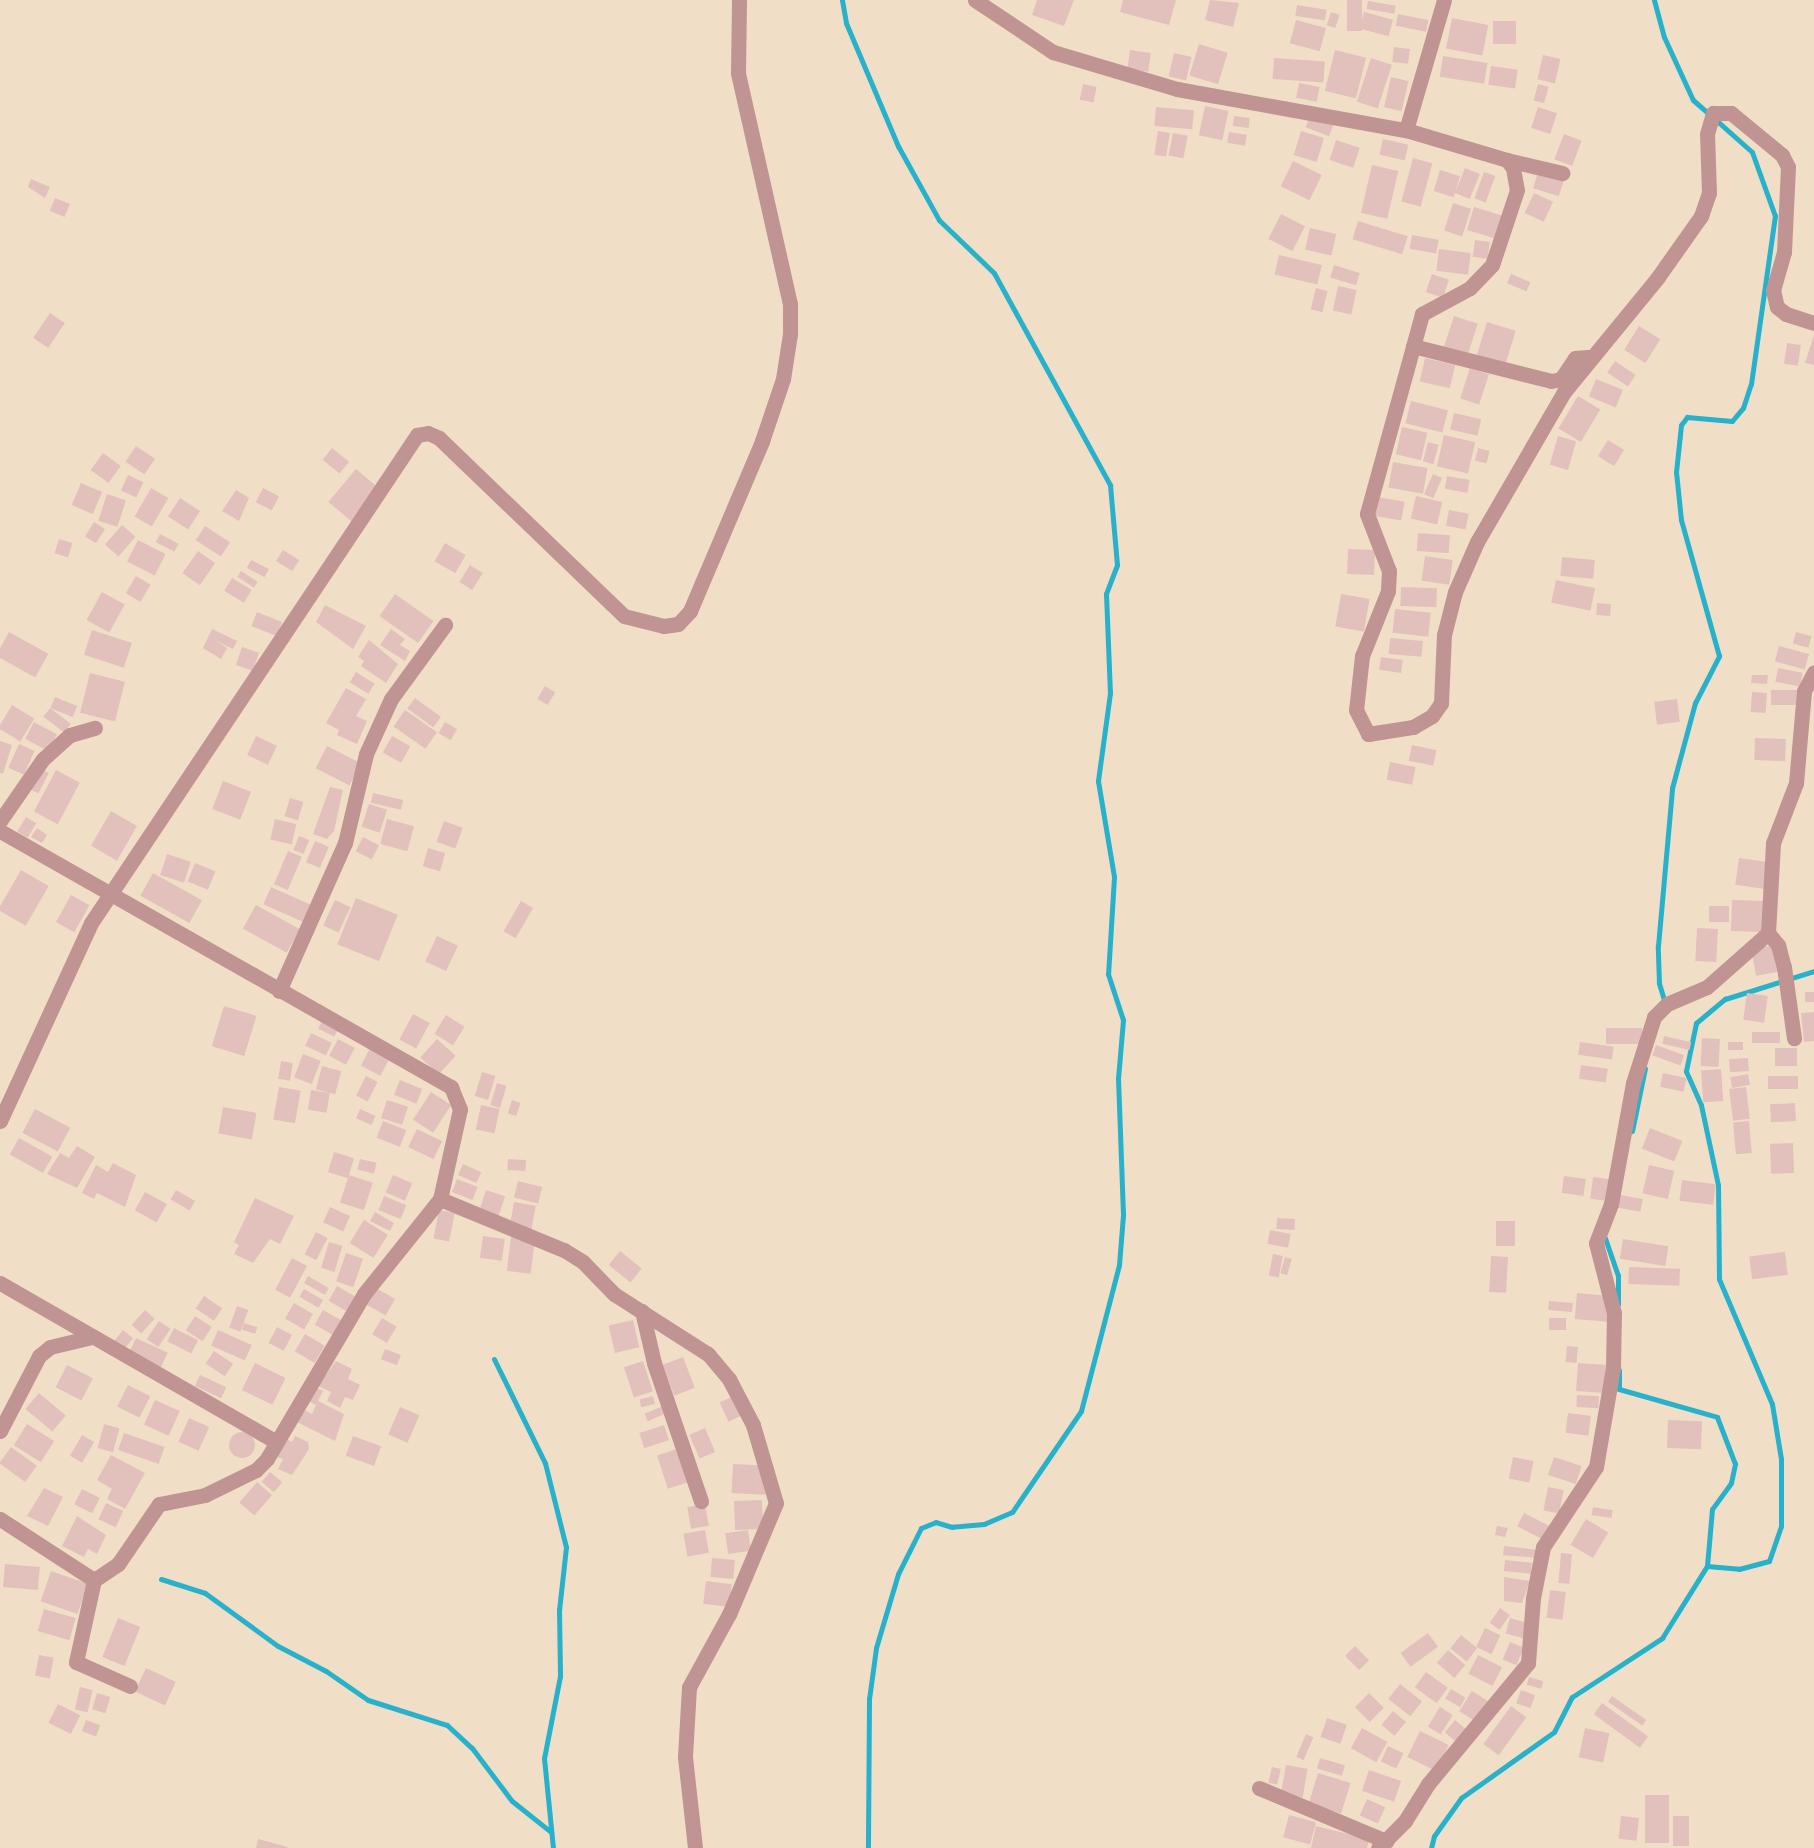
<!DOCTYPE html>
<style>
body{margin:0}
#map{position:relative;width:1814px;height:1848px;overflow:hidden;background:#f0dfc6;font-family:"Nunito Sans",sans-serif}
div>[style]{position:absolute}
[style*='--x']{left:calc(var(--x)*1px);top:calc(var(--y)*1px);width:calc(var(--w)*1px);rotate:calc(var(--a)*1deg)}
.stream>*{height:5px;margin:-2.5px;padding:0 2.5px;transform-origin:2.5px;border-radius:2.5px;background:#27b1cb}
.building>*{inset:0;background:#e2c1bc;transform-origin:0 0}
.round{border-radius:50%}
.street>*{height:15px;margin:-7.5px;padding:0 7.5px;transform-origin:7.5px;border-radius:7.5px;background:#bf9492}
span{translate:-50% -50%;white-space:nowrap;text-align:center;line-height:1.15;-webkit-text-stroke:9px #fff;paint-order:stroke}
</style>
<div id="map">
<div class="stream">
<i style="--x:842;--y:0;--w:23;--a:80"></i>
<i style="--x:846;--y:23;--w:134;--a:67.1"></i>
<i style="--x:898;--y:146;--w:85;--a:61"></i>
<i style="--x:939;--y:220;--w:76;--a:43.9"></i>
<i style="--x:994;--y:273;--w:242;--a:61.3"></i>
<i style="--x:1110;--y:485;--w:80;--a:85"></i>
<i style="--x:1117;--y:565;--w:31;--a:111"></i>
<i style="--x:1106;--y:594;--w:99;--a:87.7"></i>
<i style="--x:1110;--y:693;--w:89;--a:97.8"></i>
<i style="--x:1098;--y:781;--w:97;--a:80.5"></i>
<i style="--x:1114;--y:877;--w:97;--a:93.5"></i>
<i style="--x:1108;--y:974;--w:48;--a:71.9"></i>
<i style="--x:1123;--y:1020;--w:58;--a:94.9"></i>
<i style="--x:1118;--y:1078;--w:137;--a:87.9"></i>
<i style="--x:1123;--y:1215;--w:50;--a:94.6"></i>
<i style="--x:1119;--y:1265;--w:151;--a:104.6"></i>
<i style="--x:1081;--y:1411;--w:122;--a:124.3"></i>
<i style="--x:1012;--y:1512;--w:30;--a:157"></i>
<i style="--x:984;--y:1524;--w:32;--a:175"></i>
<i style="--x:952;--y:1527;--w:17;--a:-163"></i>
<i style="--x:936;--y:1522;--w:16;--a:158"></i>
<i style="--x:921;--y:1528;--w:51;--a:116.6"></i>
<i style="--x:898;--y:1574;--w:77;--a:106.6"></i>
<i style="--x:876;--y:1648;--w:51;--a:97.8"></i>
<i style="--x:869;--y:1699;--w:149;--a:90.4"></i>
<i style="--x:1654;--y:0;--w:38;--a:75"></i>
<i style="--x:1664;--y:37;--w:69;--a:65.3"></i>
<i style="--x:1693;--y:100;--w:20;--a:41"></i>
<i style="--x:1665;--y:1003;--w:21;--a:-107"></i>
<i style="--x:1659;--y:983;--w:37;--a:-92"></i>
<i style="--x:1658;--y:946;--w:159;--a:-84.9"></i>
<i style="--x:1672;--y:788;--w:88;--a:-74.9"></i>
<i style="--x:1695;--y:703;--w:53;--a:-62.9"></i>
<i style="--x:1719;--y:656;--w:141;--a:-105.6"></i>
<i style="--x:1681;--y:520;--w:48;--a:-95.9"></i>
<i style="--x:1676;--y:472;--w:47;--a:-83.9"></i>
<i style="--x:1681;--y:425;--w:10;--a:-53"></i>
<i style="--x:1687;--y:417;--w:45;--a:5.1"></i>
<i style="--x:1732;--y:421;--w:17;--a:-50"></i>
<i style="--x:1743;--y:408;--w:25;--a:-72"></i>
<i style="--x:1751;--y:384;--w:170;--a:-81.9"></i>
<i style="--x:1775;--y:216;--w:68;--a:-109.8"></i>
<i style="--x:1752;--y:152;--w:48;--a:-138.4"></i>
<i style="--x:1632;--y:1131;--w:64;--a:-78.3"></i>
<i style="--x:1605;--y:1238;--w:39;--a:71"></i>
<i style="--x:1618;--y:1275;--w:29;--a:90"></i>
<i style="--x:494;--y:1359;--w:116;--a:63.9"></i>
<i style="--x:545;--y:1463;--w:87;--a:76"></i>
<i style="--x:566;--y:1547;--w:63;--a:96.3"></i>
<i style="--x:559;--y:1610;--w:66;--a:89.1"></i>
<i style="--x:560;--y:1676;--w:84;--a:101"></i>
<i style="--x:544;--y:1758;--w:90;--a:84.3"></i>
<i style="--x:1619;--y:1370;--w:19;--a:90"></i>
<i style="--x:1619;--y:1389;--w:102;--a:15.9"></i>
<i style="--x:1717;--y:1417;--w:50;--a:69"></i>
<i style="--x:1735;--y:1464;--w:19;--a:102"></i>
<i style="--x:1731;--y:1483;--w:32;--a:126"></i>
<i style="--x:1712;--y:1509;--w:57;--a:95"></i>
<i style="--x:161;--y:1579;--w:46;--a:17.7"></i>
<i style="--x:205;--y:1593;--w:90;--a:36"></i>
<i style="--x:278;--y:1646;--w:54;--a:27.5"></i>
<i style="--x:326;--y:1671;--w:51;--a:34.6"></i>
<i style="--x:368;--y:1700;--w:83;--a:17.6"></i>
<i style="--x:447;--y:1725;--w:34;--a:43"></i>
<i style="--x:472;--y:1748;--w:66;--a:53"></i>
<i style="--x:512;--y:1801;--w:50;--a:38.5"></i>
<i style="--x:1431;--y:1848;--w:12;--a:-76"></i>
<i style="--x:1434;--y:1836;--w:47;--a:-54.6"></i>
<i style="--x:1461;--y:1798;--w:114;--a:-35.4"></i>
<i style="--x:1554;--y:1732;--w:39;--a:-63"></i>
<i style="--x:1572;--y:1697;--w:108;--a:-33.2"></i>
<i style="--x:1662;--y:1638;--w:85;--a:-58"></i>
<i style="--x:1707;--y:1566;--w:32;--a:5"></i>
<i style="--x:1739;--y:1569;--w:31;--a:-15"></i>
<i style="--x:1769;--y:1561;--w:37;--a:-71"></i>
<i style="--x:1781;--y:1526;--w:67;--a:-90"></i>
<i style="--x:1781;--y:1459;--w:56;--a:-99.3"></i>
<i style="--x:1772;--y:1404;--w:136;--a:-113"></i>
<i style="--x:1719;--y:1279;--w:94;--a:-90.6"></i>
<i style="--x:1718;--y:1185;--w:82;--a:-102"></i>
<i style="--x:1701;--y:1105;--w:37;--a:-114"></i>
<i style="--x:1686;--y:1071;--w:49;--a:-78.2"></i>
<i style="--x:1696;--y:1023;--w:38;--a:-40"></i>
<i style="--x:1725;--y:999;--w:93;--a:-17.5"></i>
</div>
<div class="building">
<i style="clip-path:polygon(1037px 0,1074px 0,1064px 26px,1032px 15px)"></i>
<i style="clip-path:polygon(1123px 0,1176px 0,1169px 25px,1120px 12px)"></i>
<i style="clip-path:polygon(1210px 0,1239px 3px,1233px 27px,1205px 20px)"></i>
<i style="left:1347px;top:0;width:15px;height:31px"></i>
<i style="left:1368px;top:1px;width:28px;height:8px;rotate:10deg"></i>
<i style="left:1297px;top:5px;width:30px;height:11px;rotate:9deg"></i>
<i style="left:1331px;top:12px;width:9px;height:14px;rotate:18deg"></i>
<i style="left:1364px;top:12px;width:30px;height:17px;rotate:15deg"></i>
<i style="left:1398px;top:14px;width:31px;height:12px;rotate:11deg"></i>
<i style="left:1452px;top:18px;width:37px;height:31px;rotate:11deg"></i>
<i style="left:1296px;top:20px;width:31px;height:24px;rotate:15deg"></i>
<i style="left:1493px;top:21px;width:23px;height:23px"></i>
<i style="left:1199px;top:44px;width:30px;height:33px;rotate:17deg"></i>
<i style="left:1394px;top:47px;width:16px;height:15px;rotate:7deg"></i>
<i style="left:1130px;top:50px;width:21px;height:19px;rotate:8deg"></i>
<i style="left:1335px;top:50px;width:32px;height:42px;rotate:14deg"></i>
<i style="left:1174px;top:53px;width:18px;height:24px;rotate:13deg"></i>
<i style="left:1543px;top:55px;width:18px;height:25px;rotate:13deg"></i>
<i style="left:1443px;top:56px;width:45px;height:21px;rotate:9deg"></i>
<i style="left:1274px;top:58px;width:51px;height:21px;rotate:4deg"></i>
<i style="left:1371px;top:58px;width:22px;height:46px;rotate:18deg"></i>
<i style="left:1491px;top:66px;width:27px;height:19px;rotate:8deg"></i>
<i style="left:1391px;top:77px;width:18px;height:31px;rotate:13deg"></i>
<i style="left:1299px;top:83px;width:21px;height:15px;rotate:11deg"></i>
<i style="left:1083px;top:84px;width:14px;height:16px;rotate:12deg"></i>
<i style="left:1538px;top:84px;width:11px;height:17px;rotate:15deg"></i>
<i style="left:1205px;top:106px;width:24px;height:30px;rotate:12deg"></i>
<i style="left:1156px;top:107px;width:38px;height:19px;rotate:5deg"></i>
<i style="left:1538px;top:107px;width:20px;height:22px;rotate:18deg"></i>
<i style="left:1234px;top:116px;width:16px;height:10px;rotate:7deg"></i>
<i style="left:1310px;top:116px;width:25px;height:12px;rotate:21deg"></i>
<i style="left:1158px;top:131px;width:12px;height:24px;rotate:9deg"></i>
<i style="left:1301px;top:131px;width:24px;height:25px;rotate:17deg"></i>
<i style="left:1229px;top:132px;width:18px;height:11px;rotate:9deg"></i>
<i style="left:1173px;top:133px;width:15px;height:23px;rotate:11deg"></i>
<i style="left:1564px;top:134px;width:19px;height:27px;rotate:21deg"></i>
<i style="left:1383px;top:139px;width:26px;height:16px;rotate:13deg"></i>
<i style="left:1336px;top:140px;width:25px;height:21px;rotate:18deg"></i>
<i style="left:1413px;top:158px;width:20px;height:45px;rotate:15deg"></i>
<i style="left:1293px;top:161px;width:32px;height:28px;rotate:26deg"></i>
<i style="left:1372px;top:165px;width:27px;height:49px;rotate:13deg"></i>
<i style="left:1465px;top:168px;width:16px;height:27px;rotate:22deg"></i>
<i style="left:1440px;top:170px;width:21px;height:22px;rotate:17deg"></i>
<i style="left:1484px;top:172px;width:12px;height:28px;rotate:20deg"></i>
<i style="left:1538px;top:172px;width:27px;height:17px;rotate:17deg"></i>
<i style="clip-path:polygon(31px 179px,50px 187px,45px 198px,28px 187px)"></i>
<i style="left:1534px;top:193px;width:21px;height:22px;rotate:25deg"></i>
<i style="left:55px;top:198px;width:16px;height:14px;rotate:22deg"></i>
<i style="left:1453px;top:203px;width:19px;height:29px;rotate:18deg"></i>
<i style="left:1474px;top:207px;width:31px;height:24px;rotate:17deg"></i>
<i style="left:1281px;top:214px;width:27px;height:28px;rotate:27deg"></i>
<i style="left:1358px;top:221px;width:52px;height:19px;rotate:17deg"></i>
<i style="left:1310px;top:228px;width:27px;height:22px;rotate:13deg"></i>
<i style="left:1412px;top:235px;width:27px;height:14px;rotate:10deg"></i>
<i style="left:1475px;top:240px;width:15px;height:17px;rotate:8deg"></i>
<i style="left:1439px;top:249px;width:32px;height:22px;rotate:7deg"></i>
<i style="left:1279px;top:255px;width:44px;height:20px;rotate:13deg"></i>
<i style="left:1334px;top:265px;width:27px;height:13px;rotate:17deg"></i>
<i style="left:1432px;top:274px;width:18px;height:19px;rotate:19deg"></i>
<i style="left:1511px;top:274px;width:21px;height:10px;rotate:23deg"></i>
<i style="left:1338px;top:286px;width:19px;height:25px;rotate:12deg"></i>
<i style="left:1316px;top:288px;width:12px;height:22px;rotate:14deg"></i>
<i style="left:50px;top:313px;width:18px;height:30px;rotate:34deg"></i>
<i style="left:1454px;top:316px;width:25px;height:34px;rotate:18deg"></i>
<i style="left:1487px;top:322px;width:30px;height:35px;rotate:17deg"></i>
<i style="left:1639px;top:326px;width:25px;height:28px;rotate:32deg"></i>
<i style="clip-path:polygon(1814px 335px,1814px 365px,1805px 363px)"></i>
<i style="left:1787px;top:343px;width:14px;height:21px;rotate:8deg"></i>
<i style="left:1425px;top:358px;width:31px;height:24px;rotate:13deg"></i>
<i style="left:1615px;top:361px;width:25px;height:14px;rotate:34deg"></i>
<i style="left:1470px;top:368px;width:20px;height:32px;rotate:18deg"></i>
<i style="left:1596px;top:379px;width:29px;height:19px;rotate:22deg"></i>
<i style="left:1578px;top:396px;width:26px;height:38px;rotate:31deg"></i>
<i style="left:1411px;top:401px;width:38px;height:23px;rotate:14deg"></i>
<i style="left:1454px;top:413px;width:28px;height:17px;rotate:13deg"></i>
<i style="left:1402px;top:427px;width:26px;height:28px;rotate:13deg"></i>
<i style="left:1444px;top:435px;width:32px;height:32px;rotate:13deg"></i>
<i style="left:1558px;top:436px;width:19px;height:30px;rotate:16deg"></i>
<i style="left:1608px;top:440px;width:19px;height:19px;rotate:32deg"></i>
<i style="left:1428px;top:442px;width:11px;height:20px;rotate:15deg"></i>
<i style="left:136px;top:446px;width:23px;height:19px;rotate:34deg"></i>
<i style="left:332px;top:448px;width:22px;height:15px;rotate:39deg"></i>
<i style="left:1478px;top:448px;width:12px;height:13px;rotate:14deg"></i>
<i style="left:103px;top:453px;width:22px;height:21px;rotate:36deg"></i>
<i style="left:1393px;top:462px;width:35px;height:26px;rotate:10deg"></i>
<i style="left:356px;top:469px;width:30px;height:43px;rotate:40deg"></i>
<i style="left:1433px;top:474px;width:10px;height:22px;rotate:24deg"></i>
<i style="left:128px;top:475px;width:17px;height:17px;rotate:25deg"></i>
<i style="left:1447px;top:476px;width:23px;height:13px;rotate:10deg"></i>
<i style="left:81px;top:483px;width:23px;height:24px;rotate:23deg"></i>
<i style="left:151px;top:488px;width:20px;height:33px;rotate:30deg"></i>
<i style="left:263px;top:488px;width:18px;height:16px;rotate:27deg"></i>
<i style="clip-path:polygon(236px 490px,249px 498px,239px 521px,222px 511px)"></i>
<i style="left:107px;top:494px;width:20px;height:28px;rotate:18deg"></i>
<i style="left:1416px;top:496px;width:27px;height:23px;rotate:13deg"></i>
<i style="left:1377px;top:497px;width:28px;height:19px;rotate:10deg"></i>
<i style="left:180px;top:498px;width:24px;height:22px;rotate:33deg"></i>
<i style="left:1449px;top:510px;width:20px;height:16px;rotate:11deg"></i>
<i style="left:94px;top:522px;width:13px;height:17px;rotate:32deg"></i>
<i style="left:122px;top:525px;width:18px;height:26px;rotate:41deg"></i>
<i style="left:205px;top:526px;width:30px;height:17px;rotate:33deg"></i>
<i style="left:1418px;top:533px;width:32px;height:18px;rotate:4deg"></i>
<i style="left:160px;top:534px;width:21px;height:9px;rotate:28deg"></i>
<i style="left:59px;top:539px;width:14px;height:15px;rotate:17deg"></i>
<i style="left:138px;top:540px;width:31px;height:24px;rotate:27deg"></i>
<i style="left:445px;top:543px;width:24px;height:21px;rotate:30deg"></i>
<i style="left:1348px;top:549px;width:27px;height:25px;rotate:2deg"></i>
<i style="left:283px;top:550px;width:19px;height:13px;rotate:32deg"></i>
<i style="left:198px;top:551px;width:21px;height:27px;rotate:35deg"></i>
<i style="left:1425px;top:556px;width:28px;height:25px;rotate:8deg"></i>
<i style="left:1562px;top:557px;width:33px;height:19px;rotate:5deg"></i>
<i style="left:251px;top:560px;width:20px;height:9px;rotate:27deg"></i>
<i style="left:470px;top:565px;width:15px;height:20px;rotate:32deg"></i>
<i style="left:241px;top:571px;width:20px;height:7px;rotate:33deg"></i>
<i style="left:136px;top:576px;width:17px;height:20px;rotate:31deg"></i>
<i style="left:232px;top:578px;width:23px;height:15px;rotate:31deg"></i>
<i style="left:1556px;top:580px;width:40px;height:23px;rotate:12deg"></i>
<i style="left:1401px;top:587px;width:36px;height:19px;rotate:2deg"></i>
<i style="left:102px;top:592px;width:26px;height:32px;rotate:29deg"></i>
<i style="left:395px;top:594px;width:47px;height:27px;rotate:35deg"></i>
<i style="left:1341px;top:594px;width:29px;height:33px;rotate:10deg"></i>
<i style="left:1597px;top:603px;width:14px;height:12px;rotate:4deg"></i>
<i style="clip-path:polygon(325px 605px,366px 626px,353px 649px,316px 622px)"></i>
<i style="left:1395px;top:609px;width:36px;height:24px;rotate:6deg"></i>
<i style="left:257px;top:612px;width:27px;height:15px;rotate:22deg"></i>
<i style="clip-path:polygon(212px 629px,237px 641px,233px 649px,216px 641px,227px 648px,221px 659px,203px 648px)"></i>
<i style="clip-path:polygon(391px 629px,405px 639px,400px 645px,410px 651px,405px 661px,380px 645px)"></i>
<i style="left:92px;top:630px;width:42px;height:26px;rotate:18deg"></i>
<i style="left:9px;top:632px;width:45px;height:27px;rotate:29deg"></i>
<i style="left:1796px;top:632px;width:16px;height:12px;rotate:15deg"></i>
<i style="left:1390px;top:638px;width:33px;height:16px;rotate:5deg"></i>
<i style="clip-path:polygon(369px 640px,398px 664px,386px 683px,361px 666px,364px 661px,358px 657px)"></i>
<i style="left:1779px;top:646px;width:31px;height:16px;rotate:15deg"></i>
<i style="left:242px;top:647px;width:18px;height:19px;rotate:19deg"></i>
<i style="left:1381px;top:657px;width:22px;height:13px;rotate:8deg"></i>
<i style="left:1778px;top:668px;width:25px;height:14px;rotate:11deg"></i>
<i style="left:356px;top:672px;width:22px;height:12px;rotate:32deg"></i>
<i style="left:90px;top:673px;width:36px;height:41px;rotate:14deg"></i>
<i style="clip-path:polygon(1752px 675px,1768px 675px,1767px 684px,1751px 683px)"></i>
<i style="left:545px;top:686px;width:12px;height:15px;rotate:31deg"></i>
<i style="clip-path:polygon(346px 688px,366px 699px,356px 716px,367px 721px,357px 744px,337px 735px,339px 730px,326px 723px)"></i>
<i style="left:1771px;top:690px;width:28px;height:15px"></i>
<i style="left:1752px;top:692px;width:15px;height:20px;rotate:4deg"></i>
<i style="left:55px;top:697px;width:24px;height:12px;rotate:22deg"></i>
<i style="left:415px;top:698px;width:32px;height:13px;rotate:36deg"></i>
<i style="left:1677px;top:699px;width:23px;height:23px;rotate:83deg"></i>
<i style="left:12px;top:705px;width:26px;height:27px;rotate:31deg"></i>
<i style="left:50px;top:708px;width:26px;height:11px;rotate:37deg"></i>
<i style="left:405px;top:710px;width:39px;height:20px;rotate:35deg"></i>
<i style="left:34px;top:722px;width:26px;height:19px;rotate:28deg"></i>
<i style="left:445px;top:722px;width:14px;height:13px;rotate:30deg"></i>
<i style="left:256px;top:736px;width:23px;height:21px;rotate:25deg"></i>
<i style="left:392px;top:736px;width:21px;height:19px;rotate:29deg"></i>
<i style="left:1755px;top:738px;width:31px;height:22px;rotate:2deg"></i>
<i style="clip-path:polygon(0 741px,12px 745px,3px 774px,0 773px)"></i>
<i style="left:19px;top:744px;width:17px;height:26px;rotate:24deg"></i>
<i style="left:1412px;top:745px;width:25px;height:16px;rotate:12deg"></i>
<i style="left:327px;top:746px;width:38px;height:25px;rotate:27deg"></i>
<i style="left:1390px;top:762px;width:26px;height:18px;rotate:11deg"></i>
<i style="left:39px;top:768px;width:11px;height:23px;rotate:27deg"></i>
<i style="left:56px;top:770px;width:27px;height:47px;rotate:28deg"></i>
<i style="left:223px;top:781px;width:30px;height:30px;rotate:21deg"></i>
<i style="clip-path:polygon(330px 787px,343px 790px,334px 831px,327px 839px,313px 834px)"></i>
<i style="left:373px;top:793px;width:31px;height:10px;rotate:13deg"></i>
<i style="left:290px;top:798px;width:14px;height:19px;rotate:17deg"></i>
<i style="left:369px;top:804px;width:19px;height:24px;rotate:18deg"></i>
<i style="left:111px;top:811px;width:30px;height:40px;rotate:30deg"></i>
<i style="left:26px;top:817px;width:12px;height:17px;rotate:31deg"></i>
<i style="left:275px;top:819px;width:22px;height:21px;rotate:13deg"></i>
<i style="left:387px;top:819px;width:28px;height:26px;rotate:15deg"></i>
<i style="left:444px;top:821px;width:20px;height:22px;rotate:20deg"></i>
<i style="clip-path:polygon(37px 828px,47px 835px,42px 843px,31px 837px)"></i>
<i style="left:299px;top:836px;width:11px;height:15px;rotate:22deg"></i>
<i style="left:363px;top:837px;width:18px;height:16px;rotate:27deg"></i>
<i style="left:315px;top:841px;width:15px;height:23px;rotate:23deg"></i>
<i style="left:428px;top:848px;width:18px;height:19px;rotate:16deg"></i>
<i style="left:288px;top:851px;width:15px;height:36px;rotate:23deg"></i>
<i style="left:167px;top:854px;width:25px;height:22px;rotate:18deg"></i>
<i style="left:1739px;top:858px;width:30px;height:27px;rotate:8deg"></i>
<i style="left:195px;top:863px;width:22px;height:20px;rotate:22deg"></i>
<i style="left:21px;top:870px;width:32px;height:46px;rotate:30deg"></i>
<i style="left:153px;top:873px;width:56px;height:26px;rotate:29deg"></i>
<i style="left:271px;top:887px;width:43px;height:19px;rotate:24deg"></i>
<i style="left:71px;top:895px;width:21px;height:31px;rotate:29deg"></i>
<i style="left:356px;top:898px;width:45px;height:50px;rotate:22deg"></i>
<i style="left:335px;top:900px;width:17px;height:28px;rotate:25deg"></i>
<i style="left:1732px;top:900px;width:32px;height:31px;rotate:2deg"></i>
<i style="left:521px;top:901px;width:14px;height:35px;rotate:30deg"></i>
<i style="left:256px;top:905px;width:50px;height:27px;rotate:29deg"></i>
<i style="left:1709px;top:906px;width:20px;height:16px"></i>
<i style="left:1697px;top:928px;width:21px;height:33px;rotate:3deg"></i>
<i style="left:437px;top:936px;width:23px;height:28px;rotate:25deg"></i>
<i style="left:1775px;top:945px;width:27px;height:24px;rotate:80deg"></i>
<i style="left:1805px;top:992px;width:9px;height:10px"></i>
<i style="left:1747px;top:993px;width:21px;height:27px;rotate:8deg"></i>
<i style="left:224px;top:1006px;width:34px;height:42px;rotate:17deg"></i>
<i style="clip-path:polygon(1814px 1012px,1814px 1041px,1804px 1042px,1801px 1013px)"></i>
<i style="left:413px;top:1014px;width:19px;height:29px;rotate:28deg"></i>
<i style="left:446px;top:1015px;width:22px;height:22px;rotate:32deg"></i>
<i style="left:324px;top:1017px;width:18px;height:13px;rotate:27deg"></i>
<i style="left:1606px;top:1028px;width:36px;height:16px"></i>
<i style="left:1780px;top:1032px;width:11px;height:28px;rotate:90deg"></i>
<i style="left:311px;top:1033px;width:23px;height:14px;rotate:25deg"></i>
<i style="left:1664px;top:1036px;width:28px;height:8px;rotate:13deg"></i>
<i style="left:1702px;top:1038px;width:18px;height:28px;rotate:3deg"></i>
<i style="left:338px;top:1039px;width:19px;height:19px;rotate:28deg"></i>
<i style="left:437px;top:1039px;width:25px;height:25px;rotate:42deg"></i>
<i style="left:1580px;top:1042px;width:34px;height:13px;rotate:8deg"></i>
<i style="left:1743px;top:1042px;width:8px;height:15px;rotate:90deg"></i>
<i style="left:1656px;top:1045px;width:30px;height:11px;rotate:20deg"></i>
<i style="left:370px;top:1048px;width:22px;height:20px;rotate:27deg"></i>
<i style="left:1775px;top:1048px;width:22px;height:18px"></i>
<i style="left:303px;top:1054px;width:19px;height:25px;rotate:21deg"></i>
<i style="left:1748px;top:1058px;width:13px;height:19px;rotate:86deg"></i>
<i style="left:281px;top:1061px;width:12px;height:18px;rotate:9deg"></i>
<i style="left:1581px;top:1065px;width:27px;height:14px;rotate:8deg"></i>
<i style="left:322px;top:1066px;width:20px;height:24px;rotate:15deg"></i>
<i style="left:1721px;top:1069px;width:32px;height:20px;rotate:86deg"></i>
<i style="left:482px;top:1072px;width:14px;height:25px;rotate:17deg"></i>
<i style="left:1663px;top:1073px;width:24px;height:14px;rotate:12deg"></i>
<i style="left:1748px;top:1074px;width:11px;height:18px;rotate:80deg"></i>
<i style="left:366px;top:1076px;width:13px;height:22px;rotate:27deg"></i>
<i style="left:1798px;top:1076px;width:13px;height:30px;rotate:90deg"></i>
<i style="left:400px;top:1080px;width:24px;height:16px;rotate:22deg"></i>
<i style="left:497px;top:1083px;width:10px;height:23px;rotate:17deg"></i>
<i style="left:279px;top:1087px;width:22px;height:33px;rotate:10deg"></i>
<i style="left:1746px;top:1087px;width:32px;height:17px;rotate:83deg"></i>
<i style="left:311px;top:1090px;width:19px;height:20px;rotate:9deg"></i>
<i style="left:431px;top:1092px;width:24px;height:33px;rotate:33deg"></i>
<i style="left:387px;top:1100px;width:22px;height:19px;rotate:18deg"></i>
<i style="left:512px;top:1100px;width:9px;height:14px;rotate:18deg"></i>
<i style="left:1795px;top:1103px;width:18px;height:25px;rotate:87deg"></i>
<i style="left:481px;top:1105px;width:19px;height:25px;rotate:12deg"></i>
<i style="left:223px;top:1107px;width:34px;height:27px;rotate:10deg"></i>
<i style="left:35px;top:1109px;width:40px;height:27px;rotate:28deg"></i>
<i style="left:360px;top:1109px;width:17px;height:10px;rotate:24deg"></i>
<i style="left:383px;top:1121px;width:25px;height:18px;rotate:21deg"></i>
<i style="left:1749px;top:1121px;width:32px;height:16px;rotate:85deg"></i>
<i style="left:1650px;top:1128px;width:35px;height:22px;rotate:22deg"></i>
<i style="left:417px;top:1129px;width:28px;height:20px;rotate:26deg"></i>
<i style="left:19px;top:1138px;width:38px;height:19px;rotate:29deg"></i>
<i style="left:1793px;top:1143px;width:30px;height:23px;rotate:88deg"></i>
<i style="clip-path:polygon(77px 1146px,95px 1157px,77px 1188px,47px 1174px,60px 1153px,69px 1158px)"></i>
<i style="left:334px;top:1152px;width:21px;height:21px;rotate:17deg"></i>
<i style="left:360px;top:1159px;width:17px;height:11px;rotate:13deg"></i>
<i style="left:508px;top:1159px;width:18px;height:11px;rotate:3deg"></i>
<i style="clip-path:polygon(113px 1163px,136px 1175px,125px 1207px,97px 1193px,94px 1199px,82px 1193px,96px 1165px,108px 1172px)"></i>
<i style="left:463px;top:1164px;width:20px;height:12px;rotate:24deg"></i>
<i style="left:1649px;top:1165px;width:26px;height:29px;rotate:13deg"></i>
<i style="left:349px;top:1175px;width:25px;height:29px;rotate:18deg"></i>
<i style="left:393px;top:1175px;width:21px;height:19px;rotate:23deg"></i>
<i style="left:1564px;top:1176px;width:22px;height:17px;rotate:8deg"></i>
<i style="left:1593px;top:1177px;width:16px;height:22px;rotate:7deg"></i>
<i style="left:457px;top:1179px;width:22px;height:14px;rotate:21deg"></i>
<i style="left:1682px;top:1180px;width:34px;height:21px;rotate:7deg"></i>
<i style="left:518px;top:1181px;width:25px;height:17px;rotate:14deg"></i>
<i style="left:176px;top:1190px;width:22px;height:11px;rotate:30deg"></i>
<i style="left:486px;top:1190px;width:20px;height:28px;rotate:18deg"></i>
<i style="left:145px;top:1192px;width:25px;height:21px;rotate:29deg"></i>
<i style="left:1620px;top:1195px;width:23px;height:13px;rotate:10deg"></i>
<i style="left:384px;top:1196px;width:24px;height:15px;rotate:22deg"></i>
<i style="clip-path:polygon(255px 1198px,294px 1216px,280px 1244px,270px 1239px,253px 1263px,234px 1254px,239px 1245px,234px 1242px)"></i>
<i style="left:514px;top:1202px;width:22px;height:27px;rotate:10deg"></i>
<i style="left:330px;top:1207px;width:22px;height:17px;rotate:24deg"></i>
<i style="left:439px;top:1210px;width:16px;height:29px;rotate:11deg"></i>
<i style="clip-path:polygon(375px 1212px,394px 1223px,390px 1231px,370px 1221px)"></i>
<i style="left:1277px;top:1218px;width:18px;height:11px;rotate:3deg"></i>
<i style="left:364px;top:1220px;width:28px;height:27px;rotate:32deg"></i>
<i style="left:1496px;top:1221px;width:19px;height:25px"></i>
<i style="left:1270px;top:1230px;width:21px;height:14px;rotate:11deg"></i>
<i style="left:316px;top:1232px;width:13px;height:25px;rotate:27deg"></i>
<i style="left:483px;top:1236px;width:22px;height:22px;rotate:8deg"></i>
<i style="left:511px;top:1237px;width:24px;height:34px;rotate:7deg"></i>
<i style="left:1623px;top:1239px;width:46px;height:20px;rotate:9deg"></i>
<i style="left:329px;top:1242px;width:14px;height:27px;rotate:17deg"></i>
<i style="left:620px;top:1251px;width:28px;height:18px;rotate:39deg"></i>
<i style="left:1785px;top:1252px;width:23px;height:36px;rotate:83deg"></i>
<i style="left:346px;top:1253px;width:18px;height:30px;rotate:19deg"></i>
<i style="left:1273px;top:1254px;width:10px;height:22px;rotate:11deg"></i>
<i style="left:1491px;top:1256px;width:17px;height:36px;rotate:3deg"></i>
<i style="left:1285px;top:1257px;width:7px;height:17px;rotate:16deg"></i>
<i style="left:292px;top:1258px;width:17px;height:36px;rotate:28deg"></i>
<i style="left:1629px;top:1267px;width:51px;height:17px;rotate:2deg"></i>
<i style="left:308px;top:1276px;width:24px;height:8px;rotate:30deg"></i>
<i style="left:337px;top:1286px;width:22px;height:17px;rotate:30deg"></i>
<i style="left:376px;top:1288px;width:22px;height:19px;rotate:30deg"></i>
<i style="left:304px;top:1289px;width:22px;height:9px;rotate:30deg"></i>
<i style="left:1577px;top:1293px;width:33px;height:26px;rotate:5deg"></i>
<i style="left:204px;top:1296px;width:22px;height:15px;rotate:34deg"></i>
<i style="left:1549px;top:1301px;width:24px;height:9px;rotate:5deg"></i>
<i style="left:294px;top:1303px;width:22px;height:18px;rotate:30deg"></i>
<i style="left:237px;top:1306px;width:12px;height:23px;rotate:20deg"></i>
<i style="left:145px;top:1310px;width:13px;height:20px;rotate:42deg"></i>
<i style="left:323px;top:1310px;width:23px;height:17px;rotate:29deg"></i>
<i style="left:195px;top:1316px;width:20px;height:17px;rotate:33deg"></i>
<i style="left:382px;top:1318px;width:17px;height:19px;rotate:31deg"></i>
<i style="left:1566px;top:1318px;width:12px;height:17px;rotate:90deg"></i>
<i style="left:633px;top:1320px;width:28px;height:25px;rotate:77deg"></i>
<i style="left:159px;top:1321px;width:14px;height:22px;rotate:34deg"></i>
<i style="left:244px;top:1323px;width:14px;height:7px;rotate:17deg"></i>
<i style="left:277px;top:1327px;width:17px;height:18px;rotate:28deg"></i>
<i style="left:174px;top:1328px;width:27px;height:15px;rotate:27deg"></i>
<i style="left:123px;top:1330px;width:13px;height:18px;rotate:39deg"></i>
<i style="left:218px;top:1330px;width:37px;height:17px;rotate:24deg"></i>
<i style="left:305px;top:1334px;width:23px;height:20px;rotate:31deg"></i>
<i style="left:136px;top:1338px;width:35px;height:16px;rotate:25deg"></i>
<i style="left:1567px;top:1346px;width:11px;height:16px;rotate:5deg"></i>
<i style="left:385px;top:1349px;width:17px;height:11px;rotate:21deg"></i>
<i style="left:214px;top:1351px;width:23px;height:15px;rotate:34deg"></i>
<i style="left:683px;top:1357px;width:33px;height:22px;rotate:69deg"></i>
<i style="clip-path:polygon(336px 1361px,352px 1369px,348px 1379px,360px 1385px,353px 1400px,345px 1397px,340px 1408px,327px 1401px,331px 1392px,318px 1386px)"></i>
<i style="left:643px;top:1361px;width:32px;height:20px;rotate:72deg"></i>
<i style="left:255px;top:1363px;width:34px;height:30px;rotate:26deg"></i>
<i style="left:1578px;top:1363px;width:29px;height:28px;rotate:4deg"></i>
<i style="left:67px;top:1365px;width:29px;height:25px;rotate:27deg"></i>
<i style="left:200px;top:1375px;width:29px;height:12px;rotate:25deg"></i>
<i style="left:128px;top:1385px;width:25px;height:24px;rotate:27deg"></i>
<i style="clip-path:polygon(313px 1386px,323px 1391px,318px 1401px,344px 1414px,335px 1441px,293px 1420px,299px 1407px,312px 1414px,316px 1405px,306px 1400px)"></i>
<i style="left:39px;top:1393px;width:35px;height:21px;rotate:40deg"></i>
<i style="left:736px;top:1395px;width:21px;height:18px;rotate:65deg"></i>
<i style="left:1577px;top:1395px;width:22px;height:12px;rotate:3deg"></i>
<i style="left:653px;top:1396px;width:8px;height:14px;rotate:76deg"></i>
<i style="left:155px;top:1400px;width:27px;height:27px;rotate:24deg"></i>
<i style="left:663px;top:1406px;width:8px;height:20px;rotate:67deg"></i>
<i style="left:400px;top:1407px;width:21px;height:30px;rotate:23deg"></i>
<i style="left:1568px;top:1413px;width:23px;height:20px;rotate:7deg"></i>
<i style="left:189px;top:1418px;width:22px;height:26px;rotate:24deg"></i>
<i style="left:1668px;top:1420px;width:34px;height:28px;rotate:2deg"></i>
<i style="left:27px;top:1424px;width:32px;height:25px;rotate:32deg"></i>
<i style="left:104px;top:1424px;width:16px;height:25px;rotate:15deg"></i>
<i style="left:664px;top:1425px;width:16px;height:26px;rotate:72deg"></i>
<i style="left:705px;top:1428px;width:26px;height:17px;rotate:67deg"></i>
<i class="round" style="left:229px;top:1432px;width:26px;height:26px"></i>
<i style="left:124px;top:1433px;width:43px;height:18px;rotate:19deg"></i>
<i style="left:82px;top:1435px;width:14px;height:24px;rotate:30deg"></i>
<i style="clip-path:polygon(295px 1436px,308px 1442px,309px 1449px,292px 1475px,278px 1469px,283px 1459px,277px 1457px,285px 1438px,292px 1442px)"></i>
<i style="left:353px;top:1436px;width:30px;height:21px;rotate:20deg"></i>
<i style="left:11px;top:1447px;width:32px;height:20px;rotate:36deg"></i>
<i style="left:677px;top:1449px;width:35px;height:21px;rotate:72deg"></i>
<i style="clip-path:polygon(111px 1455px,145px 1473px,125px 1509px,107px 1499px,112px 1489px,97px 1480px)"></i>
<i style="left:1513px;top:1457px;width:21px;height:22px;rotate:11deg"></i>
<i style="left:1554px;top:1457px;width:29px;height:19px;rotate:18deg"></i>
<i style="left:733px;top:1464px;width:34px;height:29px;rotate:3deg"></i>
<i style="left:270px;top:1472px;width:16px;height:13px;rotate:40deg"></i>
<i style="left:257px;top:1482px;width:20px;height:27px;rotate:41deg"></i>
<i style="left:1548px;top:1487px;width:16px;height:24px;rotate:11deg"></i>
<i style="clip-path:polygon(44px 1488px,63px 1497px,48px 1526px,27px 1516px)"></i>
<i style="left:82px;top:1489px;width:20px;height:17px;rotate:27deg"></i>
<i style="left:762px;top:1500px;width:29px;height:28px;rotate:88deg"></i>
<i style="left:106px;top:1503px;width:19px;height:18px;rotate:25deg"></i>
<i style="left:705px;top:1504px;width:22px;height:18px;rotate:80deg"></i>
<i style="left:1593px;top:1507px;width:20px;height:8px;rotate:9deg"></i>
<i style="left:1524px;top:1513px;width:28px;height:15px;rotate:27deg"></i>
<i style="clip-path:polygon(77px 1516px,106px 1535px,97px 1554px,88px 1549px,84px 1557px,62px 1546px)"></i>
<i style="left:1586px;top:1519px;width:26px;height:30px;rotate:31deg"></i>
<i style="clip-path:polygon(1497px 1526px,1508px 1528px,1505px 1537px,1495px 1535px)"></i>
<i style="left:705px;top:1530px;width:23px;height:22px;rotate:80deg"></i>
<i style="left:748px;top:1530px;width:21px;height:23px;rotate:82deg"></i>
<i style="clip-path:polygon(1504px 1546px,1538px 1550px,1538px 1558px,1503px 1555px)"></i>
<i style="left:1561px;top:1553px;width:11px;height:30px;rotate:5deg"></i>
<i style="left:712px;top:1558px;width:23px;height:19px;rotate:5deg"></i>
<i style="left:1505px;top:1560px;width:27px;height:11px;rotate:6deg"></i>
<i style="left:5px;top:1564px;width:35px;height:23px;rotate:5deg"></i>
<i style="left:51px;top:1571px;width:39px;height:32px;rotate:19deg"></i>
<i style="clip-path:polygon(1504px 1577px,1530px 1581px,1522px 1603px,1504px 1601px)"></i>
<i style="left:706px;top:1581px;width:26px;height:23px;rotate:7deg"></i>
<i style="left:1550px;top:1590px;width:16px;height:28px;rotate:7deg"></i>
<i style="left:1500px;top:1608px;width:12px;height:18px;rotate:35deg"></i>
<i style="left:44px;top:1609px;width:33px;height:23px;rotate:16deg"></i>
<i style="left:118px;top:1618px;width:24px;height:42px;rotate:22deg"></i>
<i style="left:1510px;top:1618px;width:18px;height:16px;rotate:16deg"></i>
<i style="left:1485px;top:1628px;width:17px;height:21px;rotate:25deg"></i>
<i style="left:1428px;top:1633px;width:17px;height:34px;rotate:54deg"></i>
<i style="left:1461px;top:1635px;width:21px;height:17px;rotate:39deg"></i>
<i style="left:1510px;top:1642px;width:15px;height:19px;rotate:23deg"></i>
<i style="left:1355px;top:1646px;width:20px;height:14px;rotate:45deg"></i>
<i style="left:1448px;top:1650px;width:23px;height:17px;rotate:41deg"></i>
<i style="left:39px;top:1655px;width:15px;height:21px;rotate:11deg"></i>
<i style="left:1478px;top:1655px;width:27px;height:21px;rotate:27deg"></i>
<i style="left:146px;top:1668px;width:33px;height:26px;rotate:25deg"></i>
<i style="left:1426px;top:1672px;width:27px;height:19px;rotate:36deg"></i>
<i style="left:1529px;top:1677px;width:15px;height:8px;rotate:16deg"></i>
<i style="left:1400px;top:1684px;width:28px;height:19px;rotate:38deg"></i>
<i style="left:80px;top:1687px;width:13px;height:23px;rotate:13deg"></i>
<i style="left:1451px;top:1689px;width:17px;height:11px;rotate:31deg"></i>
<i style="left:1521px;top:1690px;width:15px;height:14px;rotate:20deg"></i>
<i style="left:1472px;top:1691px;width:22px;height:24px;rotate:32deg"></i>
<i style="left:97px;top:1693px;width:14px;height:17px;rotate:17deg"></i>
<i style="left:1369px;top:1693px;width:21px;height:20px;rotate:45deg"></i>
<i style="left:1612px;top:1696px;width:42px;height:7px;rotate:35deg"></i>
<i style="left:1602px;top:1703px;width:57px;height:14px;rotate:36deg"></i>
<i style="left:58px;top:1704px;width:25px;height:21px;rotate:27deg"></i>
<i style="left:1511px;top:1706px;width:19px;height:47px;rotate:36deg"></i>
<i style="left:1440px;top:1707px;width:15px;height:23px;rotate:32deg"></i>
<i style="left:1393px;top:1711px;width:17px;height:18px;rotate:40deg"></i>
<i style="left:1327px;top:1718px;width:21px;height:20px;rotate:19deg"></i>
<i style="left:86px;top:1720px;width:15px;height:12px;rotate:20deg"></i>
<i style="left:1455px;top:1720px;width:17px;height:16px;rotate:40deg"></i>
<i style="left:1362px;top:1728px;width:29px;height:23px;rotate:29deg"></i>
<i style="left:1585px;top:1728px;width:25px;height:30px;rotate:12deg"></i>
<i style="left:1420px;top:1731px;width:32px;height:29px;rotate:26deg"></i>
<i style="left:1306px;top:1734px;width:8px;height:25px;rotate:23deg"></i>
<i style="left:1388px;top:1746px;width:17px;height:17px;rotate:25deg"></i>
<i style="left:1320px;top:1758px;width:26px;height:11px;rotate:16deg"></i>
<i style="left:1286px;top:1765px;width:22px;height:29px;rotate:10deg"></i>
<i style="left:1272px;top:1767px;width:9px;height:16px;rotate:13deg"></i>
<i style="left:1369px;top:1770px;width:34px;height:22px;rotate:19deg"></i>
<i style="left:1318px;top:1773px;width:34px;height:32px;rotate:17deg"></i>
<i style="left:1645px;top:1795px;width:24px;height:48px"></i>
<i style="left:1367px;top:1799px;width:20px;height:18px;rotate:24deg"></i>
<i style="left:1289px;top:1815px;width:28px;height:23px;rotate:15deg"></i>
<i style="left:1621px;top:1816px;width:18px;height:23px;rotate:6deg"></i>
<i style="left:1673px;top:1816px;width:16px;height:30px"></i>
<i style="clip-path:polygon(1316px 1826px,1369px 1839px,1367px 1848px,1311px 1848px)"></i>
<i style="clip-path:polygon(258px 1839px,288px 1847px,287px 1848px,256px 1848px)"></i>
</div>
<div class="street">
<i style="--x:975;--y:0;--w:94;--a:33.7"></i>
<i style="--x:1053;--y:52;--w:129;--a:16.6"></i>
<i style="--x:1177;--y:89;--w:233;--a:10.2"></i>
<i style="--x:1406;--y:130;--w:105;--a:16.5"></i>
<i style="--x:1507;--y:160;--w:10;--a:53"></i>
<i style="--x:1513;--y:168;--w:22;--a:80"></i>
<i style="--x:1517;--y:190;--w:79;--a:108.4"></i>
<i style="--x:1492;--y:265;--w:32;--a:134"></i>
<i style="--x:1470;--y:288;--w:55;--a:151.6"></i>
<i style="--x:1422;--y:314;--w:207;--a:105.4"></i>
<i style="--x:1367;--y:514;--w:61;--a:68.9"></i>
<i style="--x:1389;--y:571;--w:20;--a:93"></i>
<i style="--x:1388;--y:591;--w:70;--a:111.8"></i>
<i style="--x:1362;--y:656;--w:54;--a:96.3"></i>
<i style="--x:1356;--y:710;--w:27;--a:63"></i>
<i style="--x:1368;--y:734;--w:46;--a:-8.8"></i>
<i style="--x:1413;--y:727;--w:22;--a:-30"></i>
<i style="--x:1432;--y:716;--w:16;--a:-55"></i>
<i style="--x:1441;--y:703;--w:68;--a:-87.5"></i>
<i style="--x:1444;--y:635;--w:44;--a:-75.7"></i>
<i style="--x:1455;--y:592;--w:55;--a:-66.3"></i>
<i style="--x:1477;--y:542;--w:173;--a:-59.9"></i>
<i style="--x:1564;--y:392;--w:149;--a:-50.7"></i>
<i style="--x:1658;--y:277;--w:75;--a:-54.8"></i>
<i style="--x:1701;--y:216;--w:24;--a:-71"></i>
<i style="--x:1709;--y:193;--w:59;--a:-91.9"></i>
<i style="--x:1707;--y:134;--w:22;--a:-74"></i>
<i style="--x:1713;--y:113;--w:18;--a:0"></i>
<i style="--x:1731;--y:113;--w:66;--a:39.5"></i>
<i style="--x:1782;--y:155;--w:13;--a:63"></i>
<i style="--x:1788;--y:167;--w:85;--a:92.7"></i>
<i style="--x:1784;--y:252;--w:40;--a:106"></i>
<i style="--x:1773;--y:290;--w:17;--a:77"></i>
<i style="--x:1777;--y:307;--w:11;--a:38"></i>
<i style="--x:1786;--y:314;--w:29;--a:18"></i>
<i style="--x:1406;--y:130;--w:135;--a:-73.7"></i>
<i style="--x:1507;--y:160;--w:57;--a:13.3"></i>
<i style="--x:1413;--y:346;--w:142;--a:14.2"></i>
<i style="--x:1551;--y:381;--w:10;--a:-11"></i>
<i style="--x:1561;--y:379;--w:25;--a:-56"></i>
<i style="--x:1575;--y:358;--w:13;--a:-4"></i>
<i style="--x:0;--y:821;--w:75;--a:-55.3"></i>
<i style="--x:43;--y:759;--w:36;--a:-42"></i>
<i style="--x:70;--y:735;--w:26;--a:-16"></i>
<i style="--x:0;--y:831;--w:519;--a:29.58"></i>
<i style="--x:451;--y:1087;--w:24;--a:68"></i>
<i style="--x:460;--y:1109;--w:92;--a:102.5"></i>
<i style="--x:440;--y:1199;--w:122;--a:128.7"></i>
<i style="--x:364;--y:1294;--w:191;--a:120.5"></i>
<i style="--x:267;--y:1459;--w:16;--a:135"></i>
<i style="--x:256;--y:1470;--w:57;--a:153.9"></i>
<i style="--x:205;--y:1495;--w:47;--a:168.9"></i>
<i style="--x:159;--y:1504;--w:73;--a:124.3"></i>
<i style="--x:118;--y:1564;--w:29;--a:146"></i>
<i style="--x:94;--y:1580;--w:112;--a:-147"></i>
<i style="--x:1768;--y:933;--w:16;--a:50"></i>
<i style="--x:1778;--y:945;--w:23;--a:75"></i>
<i style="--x:1784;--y:967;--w:72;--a:82"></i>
<i style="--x:279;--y:991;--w:162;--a:-66"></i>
<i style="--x:345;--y:843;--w:91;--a:-76.7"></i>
<i style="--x:366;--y:754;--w:60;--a:-65.6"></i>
<i style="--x:391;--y:699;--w:92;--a:-53.9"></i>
<i style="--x:0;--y:1121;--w:218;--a:-65.3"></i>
<i style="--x:91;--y:923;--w:587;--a:-56.26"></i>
<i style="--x:417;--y:435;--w:11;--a:-10"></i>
<i style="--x:428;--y:433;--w:12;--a:24"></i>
<i style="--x:439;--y:438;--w:257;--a:43.9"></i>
<i style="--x:624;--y:616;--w:41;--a:14"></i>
<i style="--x:664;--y:626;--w:14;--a:-8"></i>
<i style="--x:678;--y:624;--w:18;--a:-47"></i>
<i style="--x:690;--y:611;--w:185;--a:-67"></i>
<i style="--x:762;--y:441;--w:65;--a:-71.3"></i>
<i style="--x:783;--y:379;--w:46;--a:-81.2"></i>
<i style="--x:790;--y:334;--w:30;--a:-90"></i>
<i style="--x:790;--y:304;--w:237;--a:-102.7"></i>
<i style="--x:738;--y:73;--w:73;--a:-89.2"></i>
<i style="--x:440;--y:1199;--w:134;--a:22.4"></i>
<i style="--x:564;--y:1250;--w:22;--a:32"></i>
<i style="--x:583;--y:1262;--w:45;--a:45.9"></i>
<i style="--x:614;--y:1294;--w:112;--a:32.6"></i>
<i style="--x:708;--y:1354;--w:33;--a:50"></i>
<i style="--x:729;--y:1379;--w:52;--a:62.4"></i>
<i style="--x:753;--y:1425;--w:81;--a:73.6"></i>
<i style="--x:776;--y:1503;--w:121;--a:112.9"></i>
<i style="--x:729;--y:1614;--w:83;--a:118.7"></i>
<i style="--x:689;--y:1687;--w:70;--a:93.3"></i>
<i style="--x:685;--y:1757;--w:92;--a:83.7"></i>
<i style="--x:0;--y:1283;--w:319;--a:29.9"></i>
<i style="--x:642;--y:1311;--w:53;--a:77"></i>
<i style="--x:654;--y:1363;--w:146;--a:71.2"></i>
<i style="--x:0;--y:1431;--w:85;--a:-62.5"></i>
<i style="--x:39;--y:1356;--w:14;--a:-39"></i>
<i style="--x:50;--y:1347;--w:43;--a:-13.4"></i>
<i style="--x:94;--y:1580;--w:84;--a:102.4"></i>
<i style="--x:76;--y:1662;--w:59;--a:24"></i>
<i style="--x:1259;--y:1788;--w:138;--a:22.7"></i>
<i style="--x:1378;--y:1848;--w:38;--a:-45"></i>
<i style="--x:1405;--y:1821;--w:44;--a:-58.1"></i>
<i style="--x:1428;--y:1784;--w:157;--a:-50.4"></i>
<i style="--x:1528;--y:1663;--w:65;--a:-85.6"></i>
<i style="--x:1533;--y:1598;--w:52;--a:-78.9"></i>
<i style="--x:1543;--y:1547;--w:96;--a:-56.5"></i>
<i style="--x:1596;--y:1467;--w:100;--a:-80.3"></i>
<i style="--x:1613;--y:1368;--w:55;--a:-89"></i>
<i style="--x:1614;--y:1313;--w:72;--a:-104.4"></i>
<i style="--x:1596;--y:1243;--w:42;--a:-69"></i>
<i style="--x:1611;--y:1204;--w:123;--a:-79.7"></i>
<i style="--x:1633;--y:1083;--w:69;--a:-72.3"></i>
<i style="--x:1654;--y:1017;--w:18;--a:-45"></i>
<i style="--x:1667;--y:1004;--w:43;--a:-23"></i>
<i style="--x:1707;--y:987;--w:81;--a:-41.5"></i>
<i style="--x:1768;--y:933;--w:90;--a:-86.8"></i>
<i style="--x:1773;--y:843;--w:64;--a:-69"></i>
<i style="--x:1796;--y:783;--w:92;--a:-85"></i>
<i style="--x:1804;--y:691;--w:21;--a:-62"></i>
</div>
</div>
